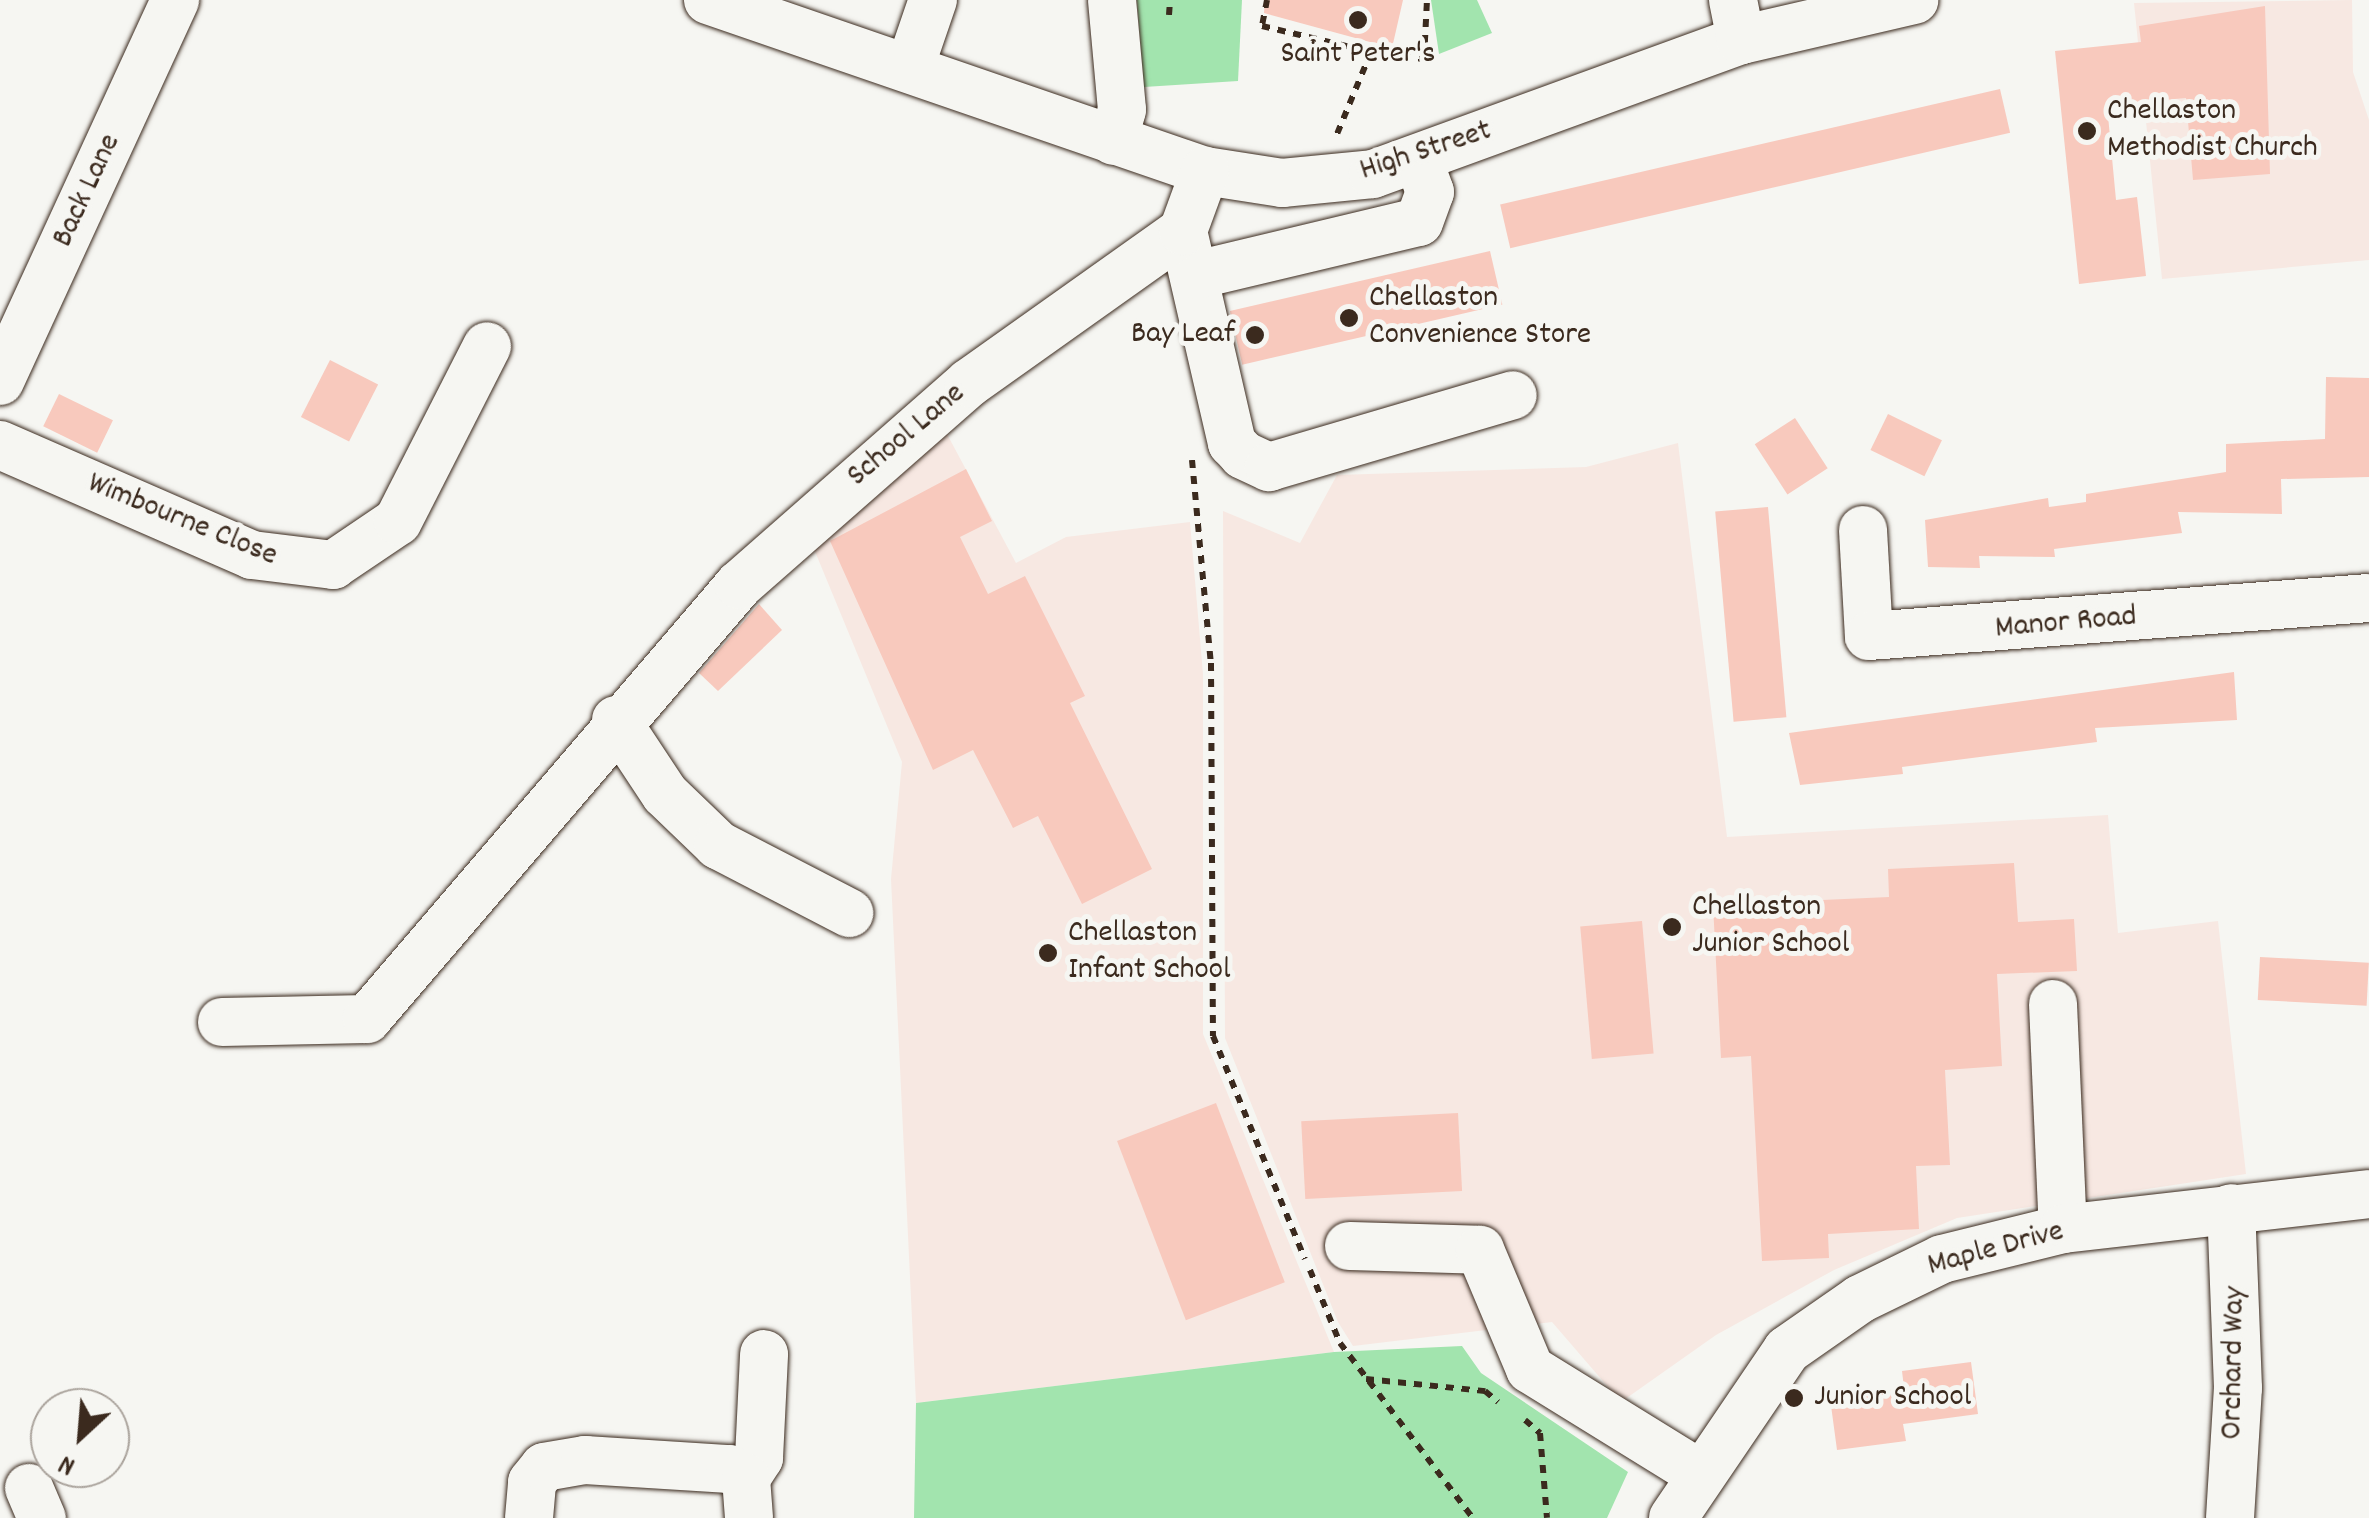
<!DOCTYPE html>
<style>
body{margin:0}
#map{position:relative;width:2369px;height:1518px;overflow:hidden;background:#f6f6f2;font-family:Dekko,sans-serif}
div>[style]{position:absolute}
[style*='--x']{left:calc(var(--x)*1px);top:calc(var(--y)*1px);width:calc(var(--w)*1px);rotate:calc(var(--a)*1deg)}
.built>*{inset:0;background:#f7e8e2}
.green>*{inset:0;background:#a2e4ae}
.building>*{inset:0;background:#f8c9bd;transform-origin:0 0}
.path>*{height:6px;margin-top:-3px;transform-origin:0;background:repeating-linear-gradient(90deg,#3b2a1e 0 8px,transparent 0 16px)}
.roads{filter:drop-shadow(0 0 2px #3b2a1e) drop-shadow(0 0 2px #3b2a1e)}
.minor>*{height:48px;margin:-24px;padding:0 24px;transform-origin:24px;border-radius:24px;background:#f6f6f2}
.dots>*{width:28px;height:28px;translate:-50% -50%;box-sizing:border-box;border:5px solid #f6f6f2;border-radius:50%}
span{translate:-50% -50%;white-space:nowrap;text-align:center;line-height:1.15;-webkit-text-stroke:10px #f6f6f2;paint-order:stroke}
.poi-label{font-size:32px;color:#3b2a1e}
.left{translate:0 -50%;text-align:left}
.right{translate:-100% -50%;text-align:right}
.street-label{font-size:32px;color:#3b2a1e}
.north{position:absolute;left:30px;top:1388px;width:100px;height:100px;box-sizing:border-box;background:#f6f6f2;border:2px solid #aba49d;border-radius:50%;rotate:206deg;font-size:28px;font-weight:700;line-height:40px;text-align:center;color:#3b2a1e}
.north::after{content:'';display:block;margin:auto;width:35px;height:45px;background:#3b2a1e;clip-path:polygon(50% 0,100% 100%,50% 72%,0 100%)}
</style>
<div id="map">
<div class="built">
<i style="clip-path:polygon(2352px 0,2353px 72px,2369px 120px,2369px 260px,2162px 279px,2134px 3px)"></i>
<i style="clip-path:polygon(940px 421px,1016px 563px,1066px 537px,1190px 522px,1203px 674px,1203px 1034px,1334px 1352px,916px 1403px,891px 879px,902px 762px,809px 537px)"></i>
<i style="clip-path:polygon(1678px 443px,1727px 837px,2108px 815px,2118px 933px,2218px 921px,2246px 1174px,1957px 1218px,1834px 1270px,1716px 1335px,1621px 1402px,1552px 1322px,1353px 1346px,1338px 1322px,1225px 1038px,1223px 511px,1300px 543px,1337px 475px,1586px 467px)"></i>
</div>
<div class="green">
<i style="clip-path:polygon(1137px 0,1242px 0,1238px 81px,1144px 87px)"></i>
<i style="clip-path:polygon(1431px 0,1477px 0,1492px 33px,1439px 54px)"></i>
<i style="clip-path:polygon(1462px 1346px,1481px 1373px,1628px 1472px,1607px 1518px,914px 1518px,916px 1403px,1334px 1352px)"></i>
</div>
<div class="building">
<i style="clip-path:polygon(1265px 0,1403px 0,1392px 48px,1264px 13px)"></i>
<i style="clip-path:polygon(2265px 6px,2270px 174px,2193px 180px,2186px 98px,2107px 105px,2116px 200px,2137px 197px,2146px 276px,2079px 284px,2055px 51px,2141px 42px,2139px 26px)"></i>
<i style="left:2000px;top:89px;width:45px;height:513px;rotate:77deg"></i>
<i style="left:1490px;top:251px;width:55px;height:267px;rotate:77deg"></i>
<i style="left:330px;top:360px;width:54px;height:64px;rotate:27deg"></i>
<i style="clip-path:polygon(2326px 377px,2369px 378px,2369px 477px,2281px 479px,2282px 514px,2178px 512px,2182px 533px,2054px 549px,2055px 557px,1979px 556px,1980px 568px,1928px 567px,1925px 520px,2048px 498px,2049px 507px,2086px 502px,2086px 494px,2226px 472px,2226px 444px,2325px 439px)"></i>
<i style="left:59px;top:394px;width:60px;height:36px;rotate:26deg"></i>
<i style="left:1888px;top:414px;width:60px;height:40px;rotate:26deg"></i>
<i style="left:1795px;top:418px;width:60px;height:48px;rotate:57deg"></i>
<i style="clip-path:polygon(966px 469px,992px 521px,960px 537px,988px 594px,1025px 576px,1085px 696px,1070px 703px,1152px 869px,1082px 904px,1038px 816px,1013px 828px,973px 750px,933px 770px,830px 541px)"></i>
<i style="left:1768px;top:507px;width:211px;height:53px;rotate:85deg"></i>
<i style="clip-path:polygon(759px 604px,782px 630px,718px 691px,699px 673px)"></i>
<i style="clip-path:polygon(2234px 672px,2237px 720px,2095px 728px,2097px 742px,1902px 767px,1903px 774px,1800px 785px,1789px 733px)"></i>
<i style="clip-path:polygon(2014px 863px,2018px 922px,2074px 919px,2077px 971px,1997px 974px,2002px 1066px,1945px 1070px,1950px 1165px,1916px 1166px,1919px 1229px,1828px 1234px,1829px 1258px,1762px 1261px,1751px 1056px,1721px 1058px,1713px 905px,1889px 897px,1888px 869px)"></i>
<i style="left:1642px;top:921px;width:133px;height:62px;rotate:85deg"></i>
<i style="left:2260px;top:957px;width:109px;height:43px;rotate:3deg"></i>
<i style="left:1216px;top:1103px;width:192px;height:106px;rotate:69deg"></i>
<i style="left:1458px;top:1113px;width:78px;height:157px;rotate:87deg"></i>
<i style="clip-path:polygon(1971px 1362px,1978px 1414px,1903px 1424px,1906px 1441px,1837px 1450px,1830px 1398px,1904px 1388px,1902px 1371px)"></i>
</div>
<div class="path">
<i style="--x:1267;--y:0;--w:26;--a:101"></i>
<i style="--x:1262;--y:26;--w:112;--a:13.4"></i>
<i style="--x:1371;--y:52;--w:89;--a:112.5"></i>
<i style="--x:1169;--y:15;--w:15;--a:-86"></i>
<i style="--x:1371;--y:52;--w:53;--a:7.5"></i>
<i style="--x:1424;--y:59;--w:59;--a:-87.1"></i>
<i style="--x:1192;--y:460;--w:204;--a:84.7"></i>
<i style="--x:1211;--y:663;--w:373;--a:89.7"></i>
<i style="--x:1213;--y:1036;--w:241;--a:67.6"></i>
<i style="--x:1310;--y:1270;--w:79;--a:67.7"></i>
<i style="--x:1340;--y:1343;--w:220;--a:52.8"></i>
<i style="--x:1366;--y:1379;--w:120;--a:5.8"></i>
<i style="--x:1485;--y:1391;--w:17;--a:40"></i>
<i style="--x:1525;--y:1420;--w:20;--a:41"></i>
<i style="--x:1540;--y:1433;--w:85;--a:85.3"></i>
</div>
<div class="roads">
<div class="minor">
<i style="--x:708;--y:0;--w:526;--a:18.99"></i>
<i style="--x:1205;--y:171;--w:78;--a:8.9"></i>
<i style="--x:1282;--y:183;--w:91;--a:-5.6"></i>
<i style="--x:1373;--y:174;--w:392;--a:-20"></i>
<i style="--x:1741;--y:40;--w:178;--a:-13"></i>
<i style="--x:1112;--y:0;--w:110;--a:84.8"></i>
<i style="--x:1122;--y:110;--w:32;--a:106"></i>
<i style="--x:1733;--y:0;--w:41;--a:78.7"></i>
<i style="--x:910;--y:67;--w:71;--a:-71.1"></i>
<i style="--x:1183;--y:231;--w:218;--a:77"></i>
<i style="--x:1232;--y:443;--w:16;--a:47"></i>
<i style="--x:1243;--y:455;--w:29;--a:25"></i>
<i style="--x:1269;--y:467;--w:254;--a:-16.4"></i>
<i style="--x:1196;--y:275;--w:229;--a:-13.4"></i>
<i style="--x:1419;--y:222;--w:32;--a:-70"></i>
<i style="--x:1430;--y:192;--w:35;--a:-110"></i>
<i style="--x:0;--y:381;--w:419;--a:-65.3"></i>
<i style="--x:0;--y:445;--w:275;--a:23.6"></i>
<i style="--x:252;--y:555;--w:82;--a:7"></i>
<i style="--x:333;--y:565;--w:78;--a:-34.1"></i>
<i style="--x:398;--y:521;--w:196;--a:-63"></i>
<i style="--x:1863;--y:530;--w:106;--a:86.8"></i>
<i style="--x:1869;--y:636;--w:501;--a:-4.35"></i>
<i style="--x:616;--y:720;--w:89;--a:56.5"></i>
<i style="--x:665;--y:794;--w:74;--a:43.9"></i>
<i style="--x:718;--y:845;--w:148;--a:27.4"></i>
<i style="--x:2053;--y:1004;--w:225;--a:87.5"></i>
<i style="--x:222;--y:1022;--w:145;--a:-1.2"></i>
<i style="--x:367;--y:1019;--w:572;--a:-49.4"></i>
<i style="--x:739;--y:585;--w:306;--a:-41.3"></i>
<i style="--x:969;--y:383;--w:262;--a:-35.4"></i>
<i style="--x:1183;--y:231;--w:64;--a:-69.9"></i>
<i style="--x:1349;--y:1246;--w:131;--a:1.7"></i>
<i style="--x:1480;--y:1250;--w:129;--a:67.2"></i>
<i style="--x:1530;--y:1369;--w:196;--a:31.7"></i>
<i style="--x:746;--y:1478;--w:24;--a:-57"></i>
<i style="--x:759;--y:1458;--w:104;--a:-87.2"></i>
<i style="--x:29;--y:1488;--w:33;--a:67"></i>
<i style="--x:529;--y:1518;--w:36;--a:-85"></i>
<i style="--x:532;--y:1482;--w:19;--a:-51"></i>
<i style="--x:544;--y:1467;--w:42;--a:-9.7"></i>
<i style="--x:585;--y:1460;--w:145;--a:3.6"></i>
<i style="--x:730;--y:1469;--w:18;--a:29"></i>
<i style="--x:746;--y:1478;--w:40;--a:85.7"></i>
<i style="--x:1673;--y:1518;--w:203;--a:-55.8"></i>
<i style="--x:1787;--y:1350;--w:89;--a:-34.9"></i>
<i style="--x:1860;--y:1299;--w:91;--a:-26"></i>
<i style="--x:1942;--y:1259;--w:125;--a:-13.9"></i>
<i style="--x:2063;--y:1229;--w:308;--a:-6.5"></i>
<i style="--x:2230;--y:1518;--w:130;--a:-86.5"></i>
<i style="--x:2238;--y:1388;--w:180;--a:-92.2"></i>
</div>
</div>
<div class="dots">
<i style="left:1358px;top:20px;background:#3b2a1e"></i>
<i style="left:2087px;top:131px;background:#3b2a1e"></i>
<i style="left:1349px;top:318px;background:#3b2a1e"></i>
<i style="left:1255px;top:335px;background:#3b2a1e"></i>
<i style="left:1672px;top:927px;background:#3b2a1e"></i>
<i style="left:1048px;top:953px;background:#3b2a1e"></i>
<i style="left:1794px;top:1398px;background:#3b2a1e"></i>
</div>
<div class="poi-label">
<span style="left:1358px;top:55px">Saint Peter's</span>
<span class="left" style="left:2107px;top:131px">Chellaston<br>Methodist Church</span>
<span class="left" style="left:1369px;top:318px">Chellaston<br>Convenience Store</span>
<span class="right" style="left:1235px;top:335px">Bay Leaf</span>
<span class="left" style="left:1692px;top:927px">Chellaston<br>Junior School</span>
<span class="left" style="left:1068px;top:953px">Chellaston<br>Infant School</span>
<span class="left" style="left:1814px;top:1398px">Junior School</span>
</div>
<div class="street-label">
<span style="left:1426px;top:152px;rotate:-18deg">High Street</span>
<span style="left:88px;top:191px;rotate:-65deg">Back Lane</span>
<span style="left:907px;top:436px;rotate:-40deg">School Lane</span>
<span style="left:182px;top:521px;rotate:22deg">Wimbourne Close</span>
<span style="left:2066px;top:624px;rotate:-5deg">Manor Road</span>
<span style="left:1996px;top:1250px;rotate:-15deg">Maple Drive</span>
<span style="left:2235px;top:1363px;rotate:-89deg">Orchard Way</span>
</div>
<div class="north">N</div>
</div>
